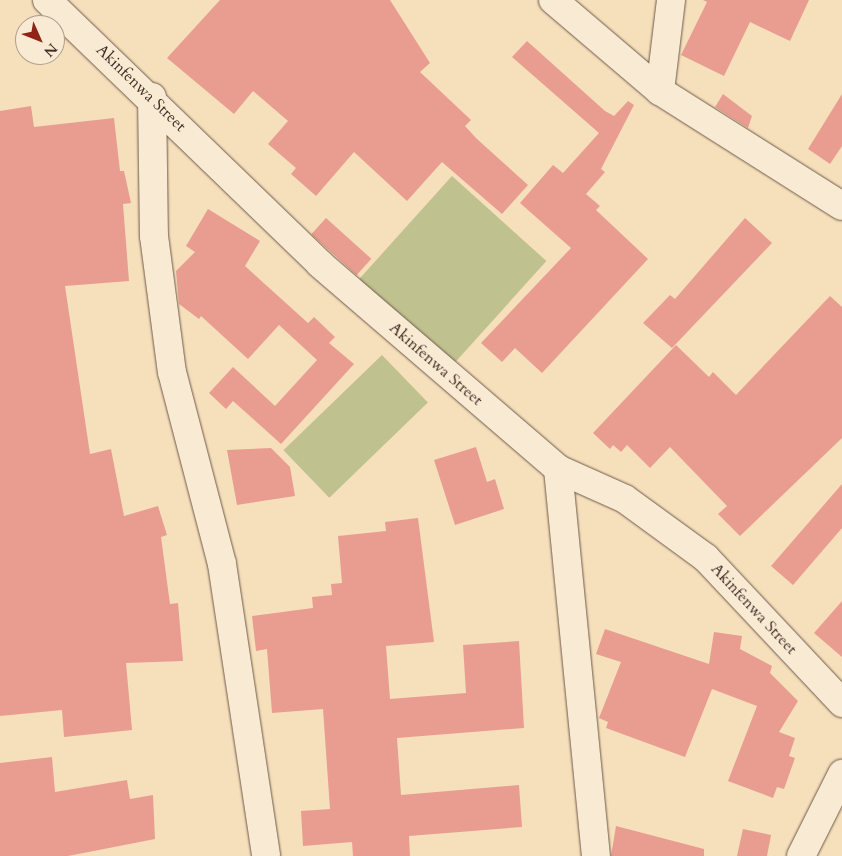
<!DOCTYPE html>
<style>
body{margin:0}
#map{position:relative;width:842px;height:856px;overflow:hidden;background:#f6dfbb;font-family:Cardo,serif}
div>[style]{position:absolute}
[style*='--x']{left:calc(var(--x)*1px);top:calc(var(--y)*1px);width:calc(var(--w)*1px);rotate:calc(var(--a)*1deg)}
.green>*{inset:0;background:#bfc18e;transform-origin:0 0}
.building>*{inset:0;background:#e99d91;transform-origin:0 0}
.roads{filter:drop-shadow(0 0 1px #6e594a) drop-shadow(0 0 1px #6e594a)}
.minor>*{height:28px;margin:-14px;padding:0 14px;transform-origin:14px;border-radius:14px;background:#f9ead3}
span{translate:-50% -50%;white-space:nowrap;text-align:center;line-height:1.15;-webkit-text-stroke:4.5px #f9ead3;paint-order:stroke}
.street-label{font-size:16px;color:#402c24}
.north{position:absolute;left:15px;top:15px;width:50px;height:50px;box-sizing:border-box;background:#f9ead3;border:1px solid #af9e8d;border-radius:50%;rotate:134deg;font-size:14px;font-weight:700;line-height:20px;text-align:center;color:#402c24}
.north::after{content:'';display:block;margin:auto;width:18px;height:22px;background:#8f2418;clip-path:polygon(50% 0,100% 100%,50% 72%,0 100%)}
</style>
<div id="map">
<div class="green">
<i style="left:452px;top:176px;width:127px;height:139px;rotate:42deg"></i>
<i style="left:382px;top:355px;width:66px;height:137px;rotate:46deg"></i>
</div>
<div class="building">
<i style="clip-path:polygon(220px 0,390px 0,430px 63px,420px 72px,471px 120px,465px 126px,477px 139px,528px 185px,502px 214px,442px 162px,407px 201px,354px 152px,316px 196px,291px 174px,296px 168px,268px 144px,288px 121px,253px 91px,234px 114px,167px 58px)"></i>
<i style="clip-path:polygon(703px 0,809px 0,790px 41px,750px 22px,724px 76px,681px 55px,707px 2px)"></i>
<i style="clip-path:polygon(527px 41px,605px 111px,614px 116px,628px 101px,634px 105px,601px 169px,605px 172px,586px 194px,600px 206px,596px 210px,648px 259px,542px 373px,515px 348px,502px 362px,481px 343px,571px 248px,520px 203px,553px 165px,563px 173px,599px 133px,512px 57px)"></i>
<i style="clip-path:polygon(723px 94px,752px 116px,748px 128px,715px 107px)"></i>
<i style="clip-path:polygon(842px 94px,842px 146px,830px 164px,808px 149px)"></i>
<i style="clip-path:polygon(31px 106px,34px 127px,114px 118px,120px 171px,124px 171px,131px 203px,123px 204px,129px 281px,65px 286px,90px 454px,111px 449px,124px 516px,158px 506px,167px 535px,161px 537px,170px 604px,178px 603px,183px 661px,126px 663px,132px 730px,64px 737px,62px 710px,0 716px,0 111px)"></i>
<i style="clip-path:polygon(208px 209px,260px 241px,245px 266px,308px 323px,314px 317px,335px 337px,329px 343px,354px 364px,281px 444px,233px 401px,226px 409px,209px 393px,233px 367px,275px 406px,317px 360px,279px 325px,248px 359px,201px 316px,199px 319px,179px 304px,176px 271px,195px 252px,186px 246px)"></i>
<i style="left:326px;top:218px;width:61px;height:22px;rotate:42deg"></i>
<i style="clip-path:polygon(745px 218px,772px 243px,672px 348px,643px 323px,670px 295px,675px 299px)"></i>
<i style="clip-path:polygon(830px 296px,842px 307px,842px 438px,740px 536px,718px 514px,727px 506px,670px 447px,650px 468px,627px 445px,621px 452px,613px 445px,610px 449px,593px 433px,676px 345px,709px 377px,713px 372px,736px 395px)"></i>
<i style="clip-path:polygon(476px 447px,487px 482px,495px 479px,504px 509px,455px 525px,434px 460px)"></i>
<i style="clip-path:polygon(271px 448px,290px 467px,295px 496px,237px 505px,227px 450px)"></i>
<i style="clip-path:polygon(842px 484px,842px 528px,793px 585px,771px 566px)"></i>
<i style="clip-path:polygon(418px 518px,434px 642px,386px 646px,390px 699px,466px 693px,463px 645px,519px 641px,524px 728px,397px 738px,401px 795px,519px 785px,522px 827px,409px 836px,410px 856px,353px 856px,352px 842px,303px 846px,301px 811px,330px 809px,323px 709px,272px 713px,267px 649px,256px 651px,252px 616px,313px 608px,312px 597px,332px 595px,331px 584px,342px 583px,338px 536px,386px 531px,385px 522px)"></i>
<i style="clip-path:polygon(842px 601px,842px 657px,814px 633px)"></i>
<i style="clip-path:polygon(605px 629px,709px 664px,714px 632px,742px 636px,740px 649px,772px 666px,770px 673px,798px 701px,779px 732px,795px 738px,789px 756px,795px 758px,784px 789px,777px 787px,773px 798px,728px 781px,757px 706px,712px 689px,685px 757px,606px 728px,608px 722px,599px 718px,621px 662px,596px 654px)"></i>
<i style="clip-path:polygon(52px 757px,55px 792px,127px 780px,130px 799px,153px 795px,155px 839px,68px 856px,0 856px,0 763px)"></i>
<i style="clip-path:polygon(616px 826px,704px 849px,704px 856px,611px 856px)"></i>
<i style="clip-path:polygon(743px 829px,771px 835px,767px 856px,737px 856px)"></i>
</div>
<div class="roads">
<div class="minor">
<i style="--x:47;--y:0;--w:380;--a:44"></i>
<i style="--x:320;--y:264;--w:314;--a:40.7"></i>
<i style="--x:558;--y:469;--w:73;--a:24.1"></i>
<i style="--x:625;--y:499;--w:100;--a:36.1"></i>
<i style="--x:706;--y:558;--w:199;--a:46.8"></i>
<i style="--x:553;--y:0;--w:140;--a:40.4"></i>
<i style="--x:660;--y:91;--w:215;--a:32.3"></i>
<i style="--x:660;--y:91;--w:92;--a:-83.1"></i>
<i style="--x:152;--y:97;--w:139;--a:89.2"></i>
<i style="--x:154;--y:236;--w:137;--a:82.5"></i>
<i style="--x:172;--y:372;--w:198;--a:75.4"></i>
<i style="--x:222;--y:564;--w:295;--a:81.4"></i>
<i style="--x:558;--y:469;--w:389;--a:84.4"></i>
<i style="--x:801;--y:856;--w:92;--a:-63.4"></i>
</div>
</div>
<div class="street-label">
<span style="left:141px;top:88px;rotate:44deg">Akinfenwa Street</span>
<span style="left:436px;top:364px;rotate:41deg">Akinfenwa Street</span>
<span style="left:754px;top:609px;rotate:47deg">Akinfenwa Street</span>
</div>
<div class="north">N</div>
</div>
